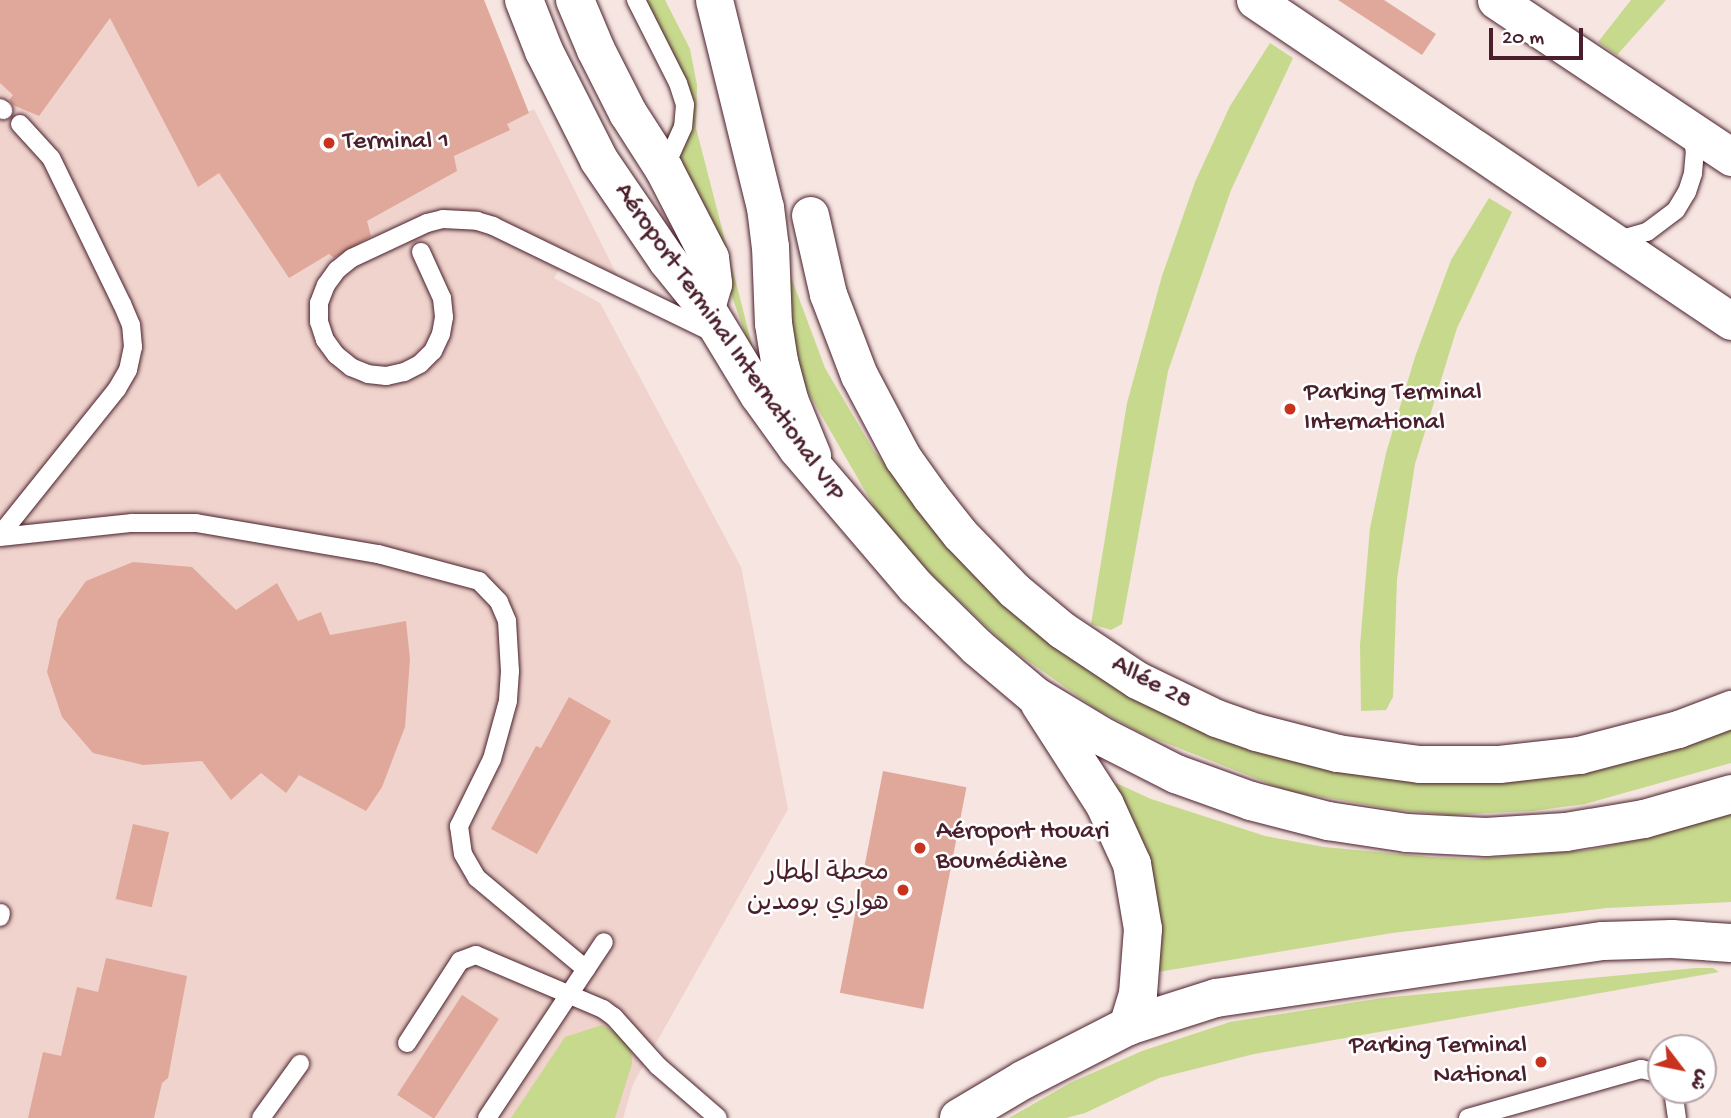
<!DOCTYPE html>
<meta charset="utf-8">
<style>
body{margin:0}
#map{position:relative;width:1731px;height:1118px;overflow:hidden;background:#f6e5e1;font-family:"Gochi Hand","Playpen Sans Arabic",sans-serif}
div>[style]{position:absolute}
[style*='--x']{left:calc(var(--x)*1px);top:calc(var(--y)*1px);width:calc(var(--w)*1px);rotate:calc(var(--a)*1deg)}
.built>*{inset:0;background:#efd3cc}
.green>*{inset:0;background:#c7d98d}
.building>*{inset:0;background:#e0a89a;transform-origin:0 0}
.roads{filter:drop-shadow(0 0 2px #4a1f2b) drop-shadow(0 0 2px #4a1f2b)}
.lane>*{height:18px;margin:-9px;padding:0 9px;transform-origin:9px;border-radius:9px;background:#fff}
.street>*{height:37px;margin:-18.5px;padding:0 18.5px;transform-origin:18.5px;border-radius:18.5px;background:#fff}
.secondary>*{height:38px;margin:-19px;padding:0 19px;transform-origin:19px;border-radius:19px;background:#fff}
.dots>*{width:19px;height:19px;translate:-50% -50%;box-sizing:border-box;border:4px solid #fff;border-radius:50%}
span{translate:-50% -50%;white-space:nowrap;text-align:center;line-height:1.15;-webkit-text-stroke:5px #fff;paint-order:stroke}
.poi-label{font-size:26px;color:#4a1f2b}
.left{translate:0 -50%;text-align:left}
.right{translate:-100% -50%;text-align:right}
.street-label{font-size:26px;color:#4a1f2b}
.north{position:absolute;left:1647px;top:1034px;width:70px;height:70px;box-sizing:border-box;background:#fff;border:2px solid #b7a5aa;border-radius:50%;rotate:122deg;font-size:19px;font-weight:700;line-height:28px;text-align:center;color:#4a1f2b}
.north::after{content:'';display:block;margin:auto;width:24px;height:32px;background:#c8321e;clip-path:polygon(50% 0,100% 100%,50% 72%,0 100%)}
.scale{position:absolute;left:1489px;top:28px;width:94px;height:32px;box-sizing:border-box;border:4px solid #4a1f2b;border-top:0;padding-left:9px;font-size:21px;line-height:24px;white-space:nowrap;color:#4a1f2b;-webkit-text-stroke:5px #fff;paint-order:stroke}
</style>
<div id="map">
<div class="built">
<i style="clip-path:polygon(0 0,484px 0,528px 112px,534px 109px,618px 277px,571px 250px,554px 278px,600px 303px,741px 567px,788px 809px,633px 1084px,623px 1118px,0 1118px)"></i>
</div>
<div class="green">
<i style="clip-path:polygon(642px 0,665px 0,690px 49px,697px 85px,696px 128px,759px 372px,713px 244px,671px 155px,667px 137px,678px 109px)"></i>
<i style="clip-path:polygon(1631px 0,1666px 0,1617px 55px,1598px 42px)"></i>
<i style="clip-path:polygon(1270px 43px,1293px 58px,1231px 190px,1168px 371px,1122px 624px,1111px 630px,1091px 624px,1127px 403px,1162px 276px,1195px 182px,1230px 106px)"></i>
<i style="clip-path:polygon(767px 182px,791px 277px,825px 368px,874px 451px,937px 528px,1089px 665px,1359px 765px,1731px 726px,1731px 763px,1585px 804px,1533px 811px,1452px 815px,1397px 810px,1288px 791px,1143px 734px,1096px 709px,1007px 646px,932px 575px,883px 522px,808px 392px,790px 345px)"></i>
<i style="clip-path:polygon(1489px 198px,1512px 212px,1457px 328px,1415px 464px,1397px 579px,1393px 697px,1386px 710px,1361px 711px,1360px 645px,1370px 528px,1386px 453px,1415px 357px,1451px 260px)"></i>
<i style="clip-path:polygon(1116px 783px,1151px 799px,1265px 836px,1324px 847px,1431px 857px,1475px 859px,1588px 850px,1656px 836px,1731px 810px,1731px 902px,1607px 908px,1392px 933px,1140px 975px,1140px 859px)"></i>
<i style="clip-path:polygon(1696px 968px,1713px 968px,1719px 972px,1254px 1054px,1159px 1078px,1085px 1113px,1066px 1118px,1009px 1118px,1070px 1083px,1142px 1051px,1230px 1022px,1382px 998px)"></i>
<i style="clip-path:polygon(602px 1025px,631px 1042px,632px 1064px,615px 1118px,511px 1118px,565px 1037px)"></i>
</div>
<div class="building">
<i style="clip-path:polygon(0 0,484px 0,529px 113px,507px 124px,510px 130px,454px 156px,457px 171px,367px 221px,371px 236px,334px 258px,329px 254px,289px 278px,219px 173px,198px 187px,110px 18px,39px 116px,13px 105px,9px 100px,13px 95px,0 83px)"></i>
<i style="clip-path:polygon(1338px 0,1384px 0,1436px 34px,1422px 55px)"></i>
<i style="clip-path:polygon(133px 562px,192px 567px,236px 610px,277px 583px,298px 621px,321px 612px,330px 635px,406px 621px,410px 659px,405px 727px,382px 787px,366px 811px,299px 775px,286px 793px,261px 773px,231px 800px,202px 761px,143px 765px,93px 753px,62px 717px,47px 672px,58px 620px,86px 581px)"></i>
<i style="clip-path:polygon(569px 697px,611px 721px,537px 854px,491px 829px,536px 746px,541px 748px)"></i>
<i style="left:883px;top:771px;width:85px;height:226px;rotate:11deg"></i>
<i style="left:133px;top:824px;width:37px;height:77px;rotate:13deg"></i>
<i style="clip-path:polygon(106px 958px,187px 976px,168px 1078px,162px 1083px,154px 1118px,28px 1118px,43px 1052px,61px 1056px,77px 987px,98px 992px)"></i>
<i style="left:462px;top:995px;width:44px;height:119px;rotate:33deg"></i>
</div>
<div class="roads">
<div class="lane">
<i style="--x:636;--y:0;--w:93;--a:63.2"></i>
<i style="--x:678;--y:83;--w:23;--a:72"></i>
<i style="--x:685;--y:105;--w:22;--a:95"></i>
<i style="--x:683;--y:127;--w:46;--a:114.3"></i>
<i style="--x:0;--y:108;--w:4;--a:34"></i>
<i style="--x:1615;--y:241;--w:33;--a:-16"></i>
<i style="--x:1647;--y:232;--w:36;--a:-37"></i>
<i style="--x:1676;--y:210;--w:21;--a:-59"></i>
<i style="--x:1687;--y:192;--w:20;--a:-72"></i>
<i style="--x:1693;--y:173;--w:21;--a:-85"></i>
<i style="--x:1695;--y:152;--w:21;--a:-101"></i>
<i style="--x:421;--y:252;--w:51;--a:65.5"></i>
<i style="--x:442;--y:298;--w:19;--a:84"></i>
<i style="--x:444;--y:317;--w:17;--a:100"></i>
<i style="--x:441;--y:334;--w:19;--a:115"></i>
<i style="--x:433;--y:351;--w:18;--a:135"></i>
<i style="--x:420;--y:364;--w:18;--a:153"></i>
<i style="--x:404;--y:372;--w:18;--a:167"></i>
<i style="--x:386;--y:376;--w:18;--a:-174"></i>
<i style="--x:368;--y:374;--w:18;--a:-158"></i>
<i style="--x:351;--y:367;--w:19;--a:-141"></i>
<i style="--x:336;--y:355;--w:19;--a:-126"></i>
<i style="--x:325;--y:340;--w:19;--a:-108"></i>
<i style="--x:319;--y:322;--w:19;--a:-90"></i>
<i style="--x:319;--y:303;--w:19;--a:-69"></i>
<i style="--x:326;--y:285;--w:19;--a:-54"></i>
<i style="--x:337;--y:270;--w:19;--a:-39"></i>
<i style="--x:352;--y:258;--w:83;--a:-25"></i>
<i style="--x:427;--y:223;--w:16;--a:-14"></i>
<i style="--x:443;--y:219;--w:34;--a:3"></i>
<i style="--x:477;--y:221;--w:17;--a:17"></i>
<i style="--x:493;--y:226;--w:245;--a:25.9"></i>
<i style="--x:0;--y:535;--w:187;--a:-51.3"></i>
<i style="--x:117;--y:389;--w:22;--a:-60"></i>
<i style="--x:128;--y:370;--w:24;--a:-78"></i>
<i style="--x:133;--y:347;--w:22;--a:-95"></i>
<i style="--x:131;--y:325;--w:23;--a:-113"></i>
<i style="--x:122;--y:304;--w:162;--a:-115.9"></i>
<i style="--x:51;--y:158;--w:46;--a:-132.4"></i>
<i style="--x:0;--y:537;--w:133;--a:-6.1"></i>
<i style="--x:132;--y:523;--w:64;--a:0"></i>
<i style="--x:196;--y:523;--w:185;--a:9.7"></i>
<i style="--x:378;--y:554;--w:105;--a:15"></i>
<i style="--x:479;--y:581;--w:29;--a:46"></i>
<i style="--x:499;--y:602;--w:21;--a:67"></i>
<i style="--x:507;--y:621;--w:50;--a:86.6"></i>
<i style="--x:510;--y:671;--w:30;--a:94"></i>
<i style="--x:508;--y:701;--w:60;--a:105.4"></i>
<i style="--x:492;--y:759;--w:75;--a:116.2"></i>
<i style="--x:459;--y:826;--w:28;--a:82"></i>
<i style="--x:463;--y:854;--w:28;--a:60"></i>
<i style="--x:477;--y:878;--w:142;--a:39.9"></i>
<i style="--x:0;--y:917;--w:4;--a:-76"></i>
<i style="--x:407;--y:1043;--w:98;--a:-57.1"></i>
<i style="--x:460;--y:961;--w:17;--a:-21"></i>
<i style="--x:476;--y:955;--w:138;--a:23"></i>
<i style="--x:603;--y:1009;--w:14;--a:36"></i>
<i style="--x:614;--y:1017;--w:66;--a:48.1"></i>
<i style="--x:658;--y:1066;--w:79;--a:40.9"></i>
<i style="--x:1673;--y:1090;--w:28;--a:82"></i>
<i style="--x:261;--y:1118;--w:67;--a:-54.2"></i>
<i style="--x:487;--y:1118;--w:211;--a:-56.4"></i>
<i style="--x:1468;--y:1118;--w:180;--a:-15.8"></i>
<i style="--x:1641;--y:1069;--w:21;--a:14"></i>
</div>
<div class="street">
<i style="--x:714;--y:0;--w:213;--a:76.2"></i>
<i style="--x:765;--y:207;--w:39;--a:83"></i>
<i style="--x:770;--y:246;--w:77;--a:87.8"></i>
<i style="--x:773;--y:323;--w:38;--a:81"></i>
<i style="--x:779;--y:361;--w:39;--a:75"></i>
<i style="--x:789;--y:399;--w:61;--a:67.7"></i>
<i style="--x:1255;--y:0;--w:574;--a:33.99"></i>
<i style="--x:1496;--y:0;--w:283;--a:33.7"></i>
<i style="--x:810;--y:215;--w:81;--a:77.2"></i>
<i style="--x:828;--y:294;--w:87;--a:69.1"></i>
<i style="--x:859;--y:375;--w:94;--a:62.1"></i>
<i style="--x:903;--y:458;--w:47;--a:54.6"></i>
<i style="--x:930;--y:496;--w:48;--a:51.7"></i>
<i style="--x:960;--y:534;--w:78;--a:46"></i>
<i style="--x:1014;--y:590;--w:62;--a:39.8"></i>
<i style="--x:1062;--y:630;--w:90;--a:33.7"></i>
<i style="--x:1137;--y:680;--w:88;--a:25.7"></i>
<i style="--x:1216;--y:718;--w:42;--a:19.3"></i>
<i style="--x:1256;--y:732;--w:84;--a:14.5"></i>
<i style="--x:1337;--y:753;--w:83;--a:7.6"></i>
<i style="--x:1419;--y:764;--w:80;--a:0"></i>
<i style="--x:1499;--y:764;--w:81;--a:-6.4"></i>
<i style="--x:1579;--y:755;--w:102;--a:-14.7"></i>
<i style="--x:1678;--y:729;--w:57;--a:-20.7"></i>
</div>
<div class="secondary">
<i style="--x:524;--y:0;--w:55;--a:68.6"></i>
<i style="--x:544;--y:51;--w:122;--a:63.2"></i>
<i style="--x:599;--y:160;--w:122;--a:55.7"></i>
<i style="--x:668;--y:261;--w:60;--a:51"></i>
<i style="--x:706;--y:308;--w:102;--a:58.7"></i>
<i style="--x:759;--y:395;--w:67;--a:54.2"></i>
<i style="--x:798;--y:449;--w:182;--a:49.5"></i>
<i style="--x:916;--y:587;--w:86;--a:44.5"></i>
<i style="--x:977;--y:647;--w:76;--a:40.2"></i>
<i style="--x:1035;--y:696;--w:82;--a:31"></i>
<i style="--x:1105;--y:738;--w:80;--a:26.9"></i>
<i style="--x:1176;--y:774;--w:80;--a:19.8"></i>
<i style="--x:1251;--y:801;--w:80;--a:14.6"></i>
<i style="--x:1328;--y:821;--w:80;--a:8.6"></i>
<i style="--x:1407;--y:833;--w:79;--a:2.9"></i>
<i style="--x:1486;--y:837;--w:80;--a:-3.6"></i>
<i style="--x:1566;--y:832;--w:79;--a:-9.5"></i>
<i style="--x:1644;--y:819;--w:91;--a:-16"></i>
<i style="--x:575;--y:0;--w:54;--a:67.2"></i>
<i style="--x:596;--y:50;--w:71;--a:63.1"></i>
<i style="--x:628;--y:113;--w:67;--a:57.3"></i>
<i style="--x:664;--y:169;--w:100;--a:62.7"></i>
<i style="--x:710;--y:258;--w:26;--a:83"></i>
<i style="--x:713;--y:284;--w:25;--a:106"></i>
<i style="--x:1040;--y:704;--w:120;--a:57.2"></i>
<i style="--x:1105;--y:805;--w:65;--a:65.4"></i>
<i style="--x:1132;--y:864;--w:66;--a:80.4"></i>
<i style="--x:1143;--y:929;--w:65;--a:94.4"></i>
<i style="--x:1138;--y:994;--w:34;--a:107"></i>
<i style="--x:959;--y:1118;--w:74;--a:-30.7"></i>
<i style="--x:1023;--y:1080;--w:118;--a:-27.2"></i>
<i style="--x:1128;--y:1026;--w:92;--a:-17.7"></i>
<i style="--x:1216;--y:998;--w:391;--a:-8.4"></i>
<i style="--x:1603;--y:941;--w:69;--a:-1.7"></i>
<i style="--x:1672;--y:939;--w:59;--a:3.9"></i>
</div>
</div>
<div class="dots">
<i style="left:329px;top:143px;background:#c8321e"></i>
<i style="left:1290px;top:409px;background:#c8321e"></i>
<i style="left:920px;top:848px;background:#c8321e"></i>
<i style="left:903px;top:890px;background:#c8321e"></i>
<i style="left:1541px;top:1062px;background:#c8321e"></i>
</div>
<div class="poi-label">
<span class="left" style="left:343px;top:143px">Terminal 1</span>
<span class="left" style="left:1304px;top:409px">Parking Terminal<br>International</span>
<span class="left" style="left:936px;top:848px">Aéroport Houari<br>Boumédiène</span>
<span class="right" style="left:889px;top:890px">محطة المطار<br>هواري بومدين</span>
<span class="right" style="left:1527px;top:1062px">Parking Terminal<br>National</span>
</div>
<div class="street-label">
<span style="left:728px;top:343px;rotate:55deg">Aéroport Terminal International VIP</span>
<span style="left:1151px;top:684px;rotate:28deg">Allée 28</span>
</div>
<div class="north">ش</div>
<div class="scale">20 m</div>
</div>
